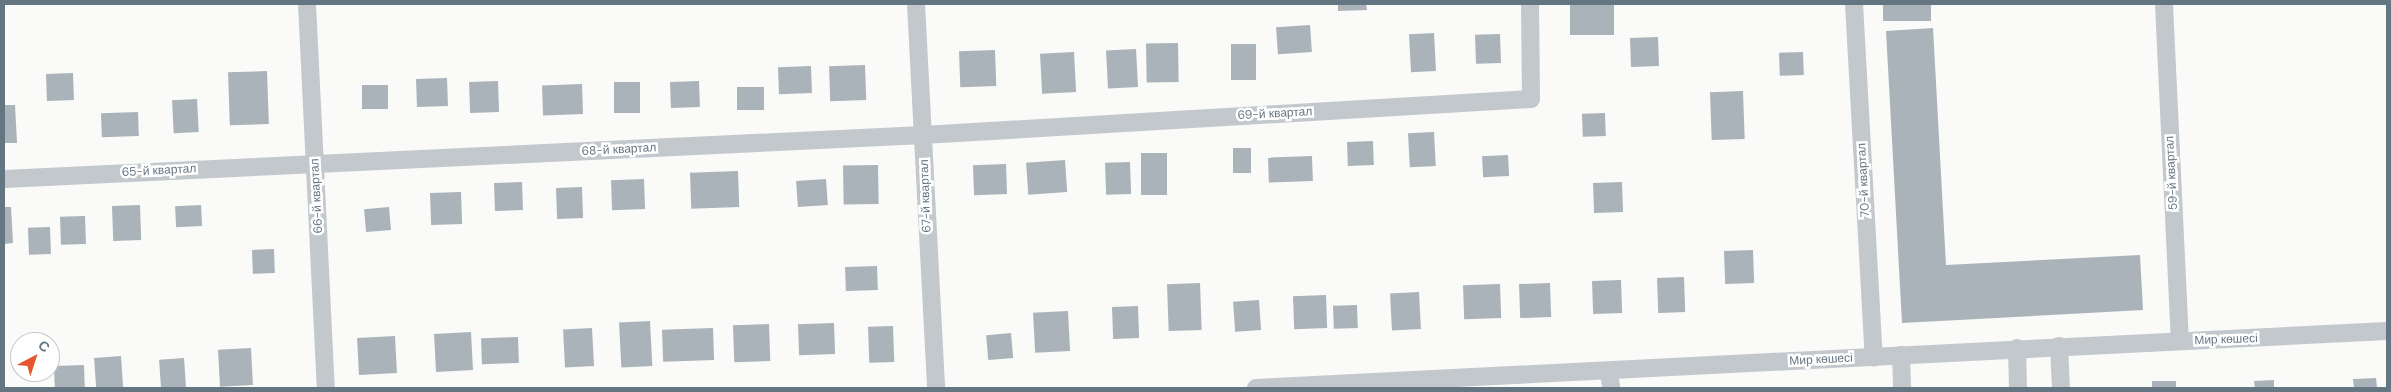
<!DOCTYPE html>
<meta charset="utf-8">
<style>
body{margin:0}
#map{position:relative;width:2391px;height:392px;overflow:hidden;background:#fafaf8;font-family:"DM Sans",sans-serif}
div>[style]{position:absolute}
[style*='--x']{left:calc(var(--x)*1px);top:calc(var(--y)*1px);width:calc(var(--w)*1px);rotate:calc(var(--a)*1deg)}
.building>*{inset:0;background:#aab3b9;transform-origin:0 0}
.minor>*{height:18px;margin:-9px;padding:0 9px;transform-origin:9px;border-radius:9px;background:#c3c8cc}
span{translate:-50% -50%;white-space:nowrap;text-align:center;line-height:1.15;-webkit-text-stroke:5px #fff;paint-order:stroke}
.street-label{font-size:12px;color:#657683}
.frame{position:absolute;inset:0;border:5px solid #657683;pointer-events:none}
.north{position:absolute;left:10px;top:332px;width:50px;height:50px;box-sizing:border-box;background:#fff;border:1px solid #c1c8cd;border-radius:50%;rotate:40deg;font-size:14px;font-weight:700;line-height:20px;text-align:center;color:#657683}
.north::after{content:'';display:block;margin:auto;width:18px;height:22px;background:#e4572e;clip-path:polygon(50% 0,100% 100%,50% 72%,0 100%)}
</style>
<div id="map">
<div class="building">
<i style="clip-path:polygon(1338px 4px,1366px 4px,1367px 10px,1338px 11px)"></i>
<i style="left:1570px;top:4px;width:44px;height:31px"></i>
<i style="left:1883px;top:4px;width:48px;height:17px"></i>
<i style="left:1310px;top:25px;width:27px;height:34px;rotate:86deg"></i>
<i style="clip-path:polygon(1933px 28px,1946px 265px,2140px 255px,2143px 310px,1902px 323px,1886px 31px)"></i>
<i style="left:1434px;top:33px;width:38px;height:25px;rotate:87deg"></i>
<i style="left:1500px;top:34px;width:29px;height:25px;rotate:88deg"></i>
<i style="left:1658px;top:37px;width:29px;height:28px;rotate:88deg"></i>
<i style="left:1178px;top:43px;width:39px;height:32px;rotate:89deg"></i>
<i style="left:1231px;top:44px;width:25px;height:36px"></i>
<i style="left:1136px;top:49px;width:38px;height:30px;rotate:87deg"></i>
<i style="left:995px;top:50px;width:36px;height:36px;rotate:88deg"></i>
<i style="left:1074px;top:52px;width:40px;height:34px;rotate:87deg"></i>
<i style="left:1803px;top:52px;width:23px;height:24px;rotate:88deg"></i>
<i style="left:865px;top:65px;width:35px;height:36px;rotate:88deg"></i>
<i style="left:811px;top:66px;width:27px;height:33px;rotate:88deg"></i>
<i style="left:267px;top:71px;width:53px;height:39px;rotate:88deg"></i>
<i style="left:73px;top:73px;width:27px;height:27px;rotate:88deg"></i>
<i style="left:447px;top:78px;width:28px;height:31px;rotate:88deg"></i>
<i style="left:498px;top:81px;width:31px;height:29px;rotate:88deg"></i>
<i style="left:699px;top:81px;width:26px;height:29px;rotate:88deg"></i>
<i style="left:614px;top:82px;width:26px;height:31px"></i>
<i style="left:582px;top:84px;width:30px;height:40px;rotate:88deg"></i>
<i style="left:362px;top:85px;width:26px;height:24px"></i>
<i style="left:764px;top:87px;width:23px;height:27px;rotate:90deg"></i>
<i style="left:1743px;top:91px;width:48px;height:33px;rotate:88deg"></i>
<i style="left:197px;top:99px;width:33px;height:25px;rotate:87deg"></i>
<i style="clip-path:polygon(4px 105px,15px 105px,17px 143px,4px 143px)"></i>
<i style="left:138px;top:112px;width:24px;height:37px;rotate:88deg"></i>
<i style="left:1605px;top:113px;width:23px;height:23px;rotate:88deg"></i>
<i style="left:1434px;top:132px;width:34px;height:26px;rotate:87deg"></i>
<i style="left:1373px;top:141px;width:24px;height:26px;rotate:88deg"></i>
<i style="left:1233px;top:148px;width:18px;height:25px"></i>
<i style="left:1141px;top:153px;width:26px;height:42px"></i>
<i style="left:1508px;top:155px;width:21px;height:26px;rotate:87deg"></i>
<i style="left:1312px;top:156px;width:25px;height:44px;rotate:88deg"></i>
<i style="left:1065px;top:160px;width:32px;height:39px;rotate:86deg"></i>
<i style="left:1130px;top:162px;width:32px;height:25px;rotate:88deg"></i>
<i style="left:1006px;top:164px;width:30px;height:33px;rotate:88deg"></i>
<i style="left:878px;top:165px;width:39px;height:35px;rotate:89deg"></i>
<i style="left:738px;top:171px;width:36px;height:48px;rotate:88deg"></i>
<i style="left:644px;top:179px;width:30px;height:33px;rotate:88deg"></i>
<i style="left:826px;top:179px;width:26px;height:30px;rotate:86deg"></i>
<i style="left:522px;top:182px;width:28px;height:28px;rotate:88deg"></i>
<i style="left:1622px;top:182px;width:30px;height:29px;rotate:88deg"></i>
<i style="left:582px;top:187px;width:31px;height:26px;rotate:88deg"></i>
<i style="left:461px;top:192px;width:32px;height:31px;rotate:88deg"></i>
<i style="left:140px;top:205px;width:35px;height:28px;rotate:88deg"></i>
<i style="left:201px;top:205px;width:21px;height:26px;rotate:87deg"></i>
<i style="clip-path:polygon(4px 207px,11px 207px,13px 243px,4px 244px)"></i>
<i style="left:389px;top:207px;width:23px;height:25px;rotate:85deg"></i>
<i style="left:85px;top:216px;width:28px;height:25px;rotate:88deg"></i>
<i style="left:50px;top:227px;width:27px;height:22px;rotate:88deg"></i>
<i style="left:274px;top:249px;width:24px;height:22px;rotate:88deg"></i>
<i style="left:1753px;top:250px;width:33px;height:29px;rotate:88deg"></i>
<i style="left:877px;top:266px;width:24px;height:32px;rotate:88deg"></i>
<i style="left:1684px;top:277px;width:35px;height:27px;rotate:88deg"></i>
<i style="left:1621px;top:280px;width:33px;height:29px;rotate:88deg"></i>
<i style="left:1200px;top:283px;width:47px;height:33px;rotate:88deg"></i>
<i style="left:1550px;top:283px;width:34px;height:31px;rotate:88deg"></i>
<i style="left:1500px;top:284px;width:34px;height:37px;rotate:88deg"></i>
<i style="left:1419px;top:292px;width:37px;height:29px;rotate:87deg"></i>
<i style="left:1326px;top:295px;width:33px;height:33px;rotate:88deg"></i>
<i style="left:1259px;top:300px;width:30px;height:26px;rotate:86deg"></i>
<i style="left:1357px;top:305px;width:23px;height:24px;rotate:88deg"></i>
<i style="left:1138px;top:306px;width:32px;height:26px;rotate:88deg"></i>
<i style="left:1068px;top:311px;width:40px;height:35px;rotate:87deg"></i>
<i style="left:650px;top:321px;width:45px;height:31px;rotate:87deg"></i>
<i style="left:834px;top:323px;width:31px;height:36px;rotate:88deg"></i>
<i style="left:769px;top:324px;width:37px;height:36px;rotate:88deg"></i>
<i style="left:893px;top:326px;width:36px;height:25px;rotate:88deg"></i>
<i style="left:592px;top:328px;width:38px;height:29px;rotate:87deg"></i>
<i style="left:713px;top:328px;width:32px;height:51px;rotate:88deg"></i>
<i style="left:471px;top:332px;width:38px;height:37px;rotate:87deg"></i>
<i style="left:1011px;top:333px;width:25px;height:25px;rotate:85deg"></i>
<i style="left:395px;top:336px;width:37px;height:38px;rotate:87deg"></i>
<i style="left:518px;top:337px;width:26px;height:37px;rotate:88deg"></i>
<i style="left:251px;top:348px;width:37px;height:33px;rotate:87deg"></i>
<i style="left:121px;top:356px;width:32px;height:27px;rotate:86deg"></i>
<i style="left:184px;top:358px;width:30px;height:25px;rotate:86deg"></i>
<i style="left:84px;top:365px;width:23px;height:30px;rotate:88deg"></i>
<i style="clip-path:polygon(2376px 378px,2377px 388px,2354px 388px,2353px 379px)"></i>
<i style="clip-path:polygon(2274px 380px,2274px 388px,2255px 388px,2254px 381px)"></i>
<i style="left:2152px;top:381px;width:24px;height:7px"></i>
</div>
<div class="minor">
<i style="--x:307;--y:4;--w:384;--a:87.2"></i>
<i style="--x:916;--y:4;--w:385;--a:87"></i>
<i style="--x:1854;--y:4;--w:354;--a:86.8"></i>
<i style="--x:2164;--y:4;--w:337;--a:87.3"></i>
<i style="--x:4;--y:179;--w:920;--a:-2.74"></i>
<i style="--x:923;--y:135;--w:609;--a:-3.39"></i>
<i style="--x:1531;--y:99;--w:95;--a:-90.6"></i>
<i style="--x:2059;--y:346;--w:42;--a:87.3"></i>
<i style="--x:2017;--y:348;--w:40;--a:88.6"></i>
<i style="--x:1901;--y:355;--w:33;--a:88"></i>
<i style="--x:1609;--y:371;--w:17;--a:83"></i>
<i style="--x:1256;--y:388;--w:1132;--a:-2.89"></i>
</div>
<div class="street-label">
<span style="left:1275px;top:114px;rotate:-3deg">69-й квартал</span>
<span style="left:619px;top:150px;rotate:-3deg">68-й квартал</span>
<span style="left:159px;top:171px;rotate:-3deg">65-й квартал</span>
<span style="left:2172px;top:173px;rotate:-93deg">59-й квартал</span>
<span style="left:1864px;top:180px;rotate:-93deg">70-й квартал</span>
<span style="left:317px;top:196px;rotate:-93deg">66-й квартал</span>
<span style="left:926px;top:196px;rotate:-92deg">67-й квартал</span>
<span style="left:2226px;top:340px;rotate:-2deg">Мир көшесі</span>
<span style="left:1821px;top:360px;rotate:-3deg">Мир көшесі</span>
</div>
<div class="frame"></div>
<div class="north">С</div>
</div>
